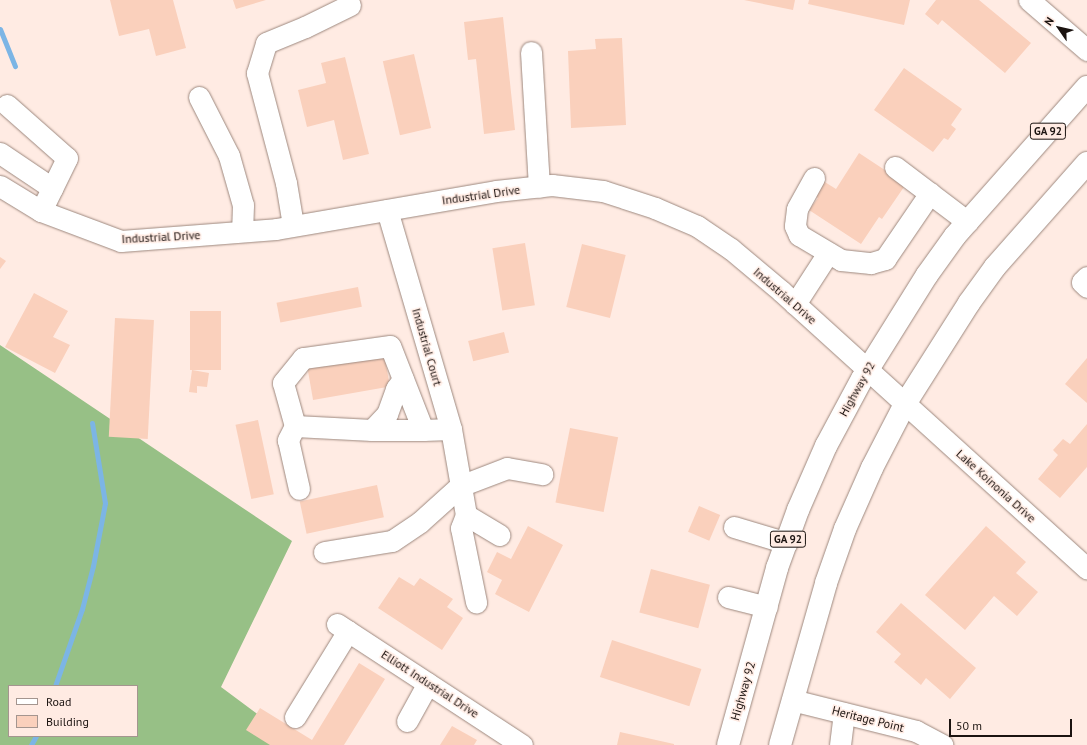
<!DOCTYPE html>
<style>
body{margin:0}
#map{position:relative;width:1087px;height:745px;overflow:hidden;background:#ffebe3;font-family:"PT Sans",sans-serif}
div>[style]{position:absolute}
[style*='--x']{left:calc(var(--x)*1px);top:calc(var(--y)*1px);width:calc(var(--w)*1px);rotate:calc(var(--a)*1deg)}
.forest>*{inset:0;background:#97c086}
.stream>*{height:5px;margin:-2.5px;padding:0 2.5px;transform-origin:2.5px;border-radius:2.5px;background:#7cb5e5}
.building>*{inset:0;background:#fad0bc;transform-origin:0 0}
.roads{filter:drop-shadow(0 0 1px #9d887e) drop-shadow(0 0 1px #9d887e)}
.minor>*{height:21px;margin:-10.5px;padding:0 10.5px;transform-origin:10.5px;border-radius:10.5px;background:#fff}
.major>*{height:22px;margin:-11px;padding:0 11px;transform-origin:11px;border-radius:11px;background:#fff}
span{translate:-50% -50%;white-space:nowrap;text-align:center;line-height:1.15;-webkit-text-stroke:3px #ffebe3;paint-order:stroke}
.shield-label span{padding:1px 3px;background:#ffebe3;border:1px solid;border-radius:3px;-webkit-text-stroke-width:0}
.shield-label{font-size:11px;color:#1b1310;font-weight:700}
.street-label{font-size:12px;color:#1b1310}
.legend{position:absolute;left:8px;top:685px;width:130px;height:52px;box-sizing:border-box;background:#ffebe3;border:1px solid #a4958f;margin:0;padding:5px 7px;list-style:none;font-size:12px;color:#1b1310}
.legend li{display:flex;align-items:center;gap:8px;height:20px}
.legend b{width:20px;border:1px solid #a4958f}
.north{position:absolute;left:1039px;top:8px;width:40px;height:40px;-webkit-text-stroke:3px #ffebe3;paint-order:stroke;rotate:304deg;font-size:11px;font-weight:700;line-height:16px;text-align:center;color:#1b1310}
.north::after{content:'';display:block;margin:auto;width:14px;height:18px;background:#1b1310;clip-path:polygon(50% 0,100% 100%,50% 72%,0 100%)}
.scale{position:absolute;left:949px;top:719px;width:123px;height:18px;box-sizing:border-box;border:2px solid #1b1310;border-top:0;padding-left:5px;font-size:12px;line-height:14px;white-space:nowrap;color:#1b1310;-webkit-text-stroke:3px #ffebe3;paint-order:stroke}
</style>
<div id="map">
<div class="forest">
<i style="clip-path:polygon(evenodd,0 345px,292px 541px,221px 687px,299px 745px,0 745px,0 345px,9px 686px,137px 686px,137px 736px,9px 736px,9px 686px)"></i>
</div>
<div class="stream">
<i style="--x:0;--y:29;--w:40;--a:68"></i>
<i style="--x:55;--y:686;--w:82;--a:-70.7"></i>
<i style="--x:82;--y:609;--w:44;--a:-75.7"></i>
<i style="--x:93;--y:566;--w:64;--a:-79.2"></i>
<i style="--x:105;--y:503;--w:81;--a:-99.2"></i>
<i style="--x:31;--y:745;--w:10;--a:-61"></i>
</div>
<div class="building">
<i style="clip-path:polygon(110px 0,173px 0,186px 48px,156px 56px,149px 29px,119px 36px)"></i>
<i style="clip-path:polygon(233px 0,266px 0,236px 9px)"></i>
<i style="clip-path:polygon(744px 0,795px 0,793px 10px)"></i>
<i style="clip-path:polygon(809px 0,910px 0,904px 25px,808px 4px)"></i>
<i style="clip-path:polygon(936px 0,979px 0,1031px 43px,1005px 73px,942px 20px,938px 25px,925px 14px)"></i>
<i style="clip-path:polygon(503px 17px,515px 130px,484px 134px,476px 59px,468px 60px,464px 22px)"></i>
<i style="clip-path:polygon(622px 38px,626px 125px,571px 128px,568px 51px,596px 49px,595px 39px)"></i>
<i style="left:414px;top:54px;width:76px;height:32px;rotate:77deg"></i>
<i style="clip-path:polygon(345px 57px,369px 154px,343px 160px,334px 120px,307px 127px,298px 90px,326px 83px,321px 63px)"></i>
<i style="clip-path:polygon(904px 68px,962px 109px,951px 125px,956px 129px,948px 140px,944px 138px,933px 152px,874px 110px)"></i>
<i style="clip-path:polygon(859px 153px,906px 184px,882px 219px,879px 217px,861px 244px,809px 210px,818px 198px,811px 193px,820px 179px,836px 189px)"></i>
<i style="left:525px;top:243px;width:63px;height:33px;rotate:81deg"></i>
<i style="left:582px;top:244px;width:45px;height:65px;rotate:14deg"></i>
<i style="clip-path:polygon(0 257px,6px 261px,0 269px)"></i>
<i style="left:358px;top:287px;width:20px;height:83px;rotate:79deg"></i>
<i style="clip-path:polygon(34px 293px,68px 311px,53px 337px,70px 345px,55px 373px,5px 347px)"></i>
<i style="left:190px;top:311px;width:31px;height:59px"></i>
<i style="left:115px;top:318px;width:39px;height:119px;rotate:3deg"></i>
<i style="left:504px;top:332px;width:21px;height:37px;rotate:76deg"></i>
<i style="left:384px;top:353px;width:34px;height:78px;rotate:80deg"></i>
<i style="clip-path:polygon(1087px 358px,1087px 403px,1065px 384px)"></i>
<i style="clip-path:polygon(192px 370px,209px 373px,207px 387px,197px 386px,197px 393px,189px 392px)"></i>
<i style="left:258px;top:420px;width:76px;height:23px;rotate:78deg"></i>
<i style="clip-path:polygon(1087px 424px,1087px 467px,1060px 498px,1038px 479px,1058px 455px,1053px 450px,1063px 439px,1070px 444px)"></i>
<i style="left:570px;top:428px;width:49px;height:76px;rotate:11deg"></i>
<i style="left:377px;top:485px;width:33px;height:79px;rotate:78deg"></i>
<i style="left:699px;top:506px;width:23px;height:28px;rotate:23deg"></i>
<i style="clip-path:polygon(528px 526px,563px 545px,529px 612px,495px 594px,502px 580px,487px 572px,497px 552px,511px 559px)"></i>
<i style="clip-path:polygon(986px 526px,1026px 562px,1016px 573px,1038px 592px,1017px 616px,994px 596px,965px 630px,925px 595px)"></i>
<i style="left:651px;top:569px;width:61px;height:45px;rotate:15deg"></i>
<i style="clip-path:polygon(399px 577px,414px 586px,420px 578px,453px 599px,447px 607px,463px 618px,442px 650px,378px 608px)"></i>
<i style="clip-path:polygon(901px 603px,976px 668px,950px 699px,926px 678px,921px 685px,894px 662px,901px 654px,876px 632px)"></i>
<i style="left:612px;top:640px;width:94px;height:39px;rotate:18deg"></i>
<i style="clip-path:polygon(359px 663px,385px 679px,344px 745px,270px 745px,246px 730px,260px 708px,312px 740px)"></i>
<i style="clip-path:polygon(452px 726px,477px 740px,474px 745px,440px 745px)"></i>
<i style="clip-path:polygon(620px 732px,674px 744px,674px 745px,617px 745px)"></i>
</div>
<div class="roads">
<div class="minor">
<i style="--x:1029;--y:0;--w:77;--a:40.8"></i>
<i style="--x:531;--y:52;--w:135;--a:86.6"></i>
<i style="--x:199;--y:97;--w:66;--a:63"></i>
<i style="--x:229;--y:156;--w:51;--a:74.1"></i>
<i style="--x:243;--y:205;--w:26;--a:92"></i>
<i style="--x:7;--y:105;--w:80;--a:41.5"></i>
<i style="--x:67;--y:158;--w:59;--a:116.1"></i>
<i style="--x:0;--y:153;--w:63;--a:33.9"></i>
<i style="--x:895;--y:167;--w:91;--a:37"></i>
<i style="--x:814;--y:178;--w:35;--a:119"></i>
<i style="--x:797;--y:209;--w:17;--a:97"></i>
<i style="--x:795;--y:226;--w:10;--a:66"></i>
<i style="--x:799;--y:235;--w:49;--a:30.8"></i>
<i style="--x:841;--y:260;--w:30;--a:6"></i>
<i style="--x:871;--y:263;--w:15;--a:-16"></i>
<i style="--x:885;--y:259;--w:80;--a:-55.7"></i>
<i style="--x:0;--y:186;--w:48;--a:31.4"></i>
<i style="--x:41;--y:211;--w:85;--a:20.6"></i>
<i style="--x:121;--y:241;--w:155;--a:-4.4"></i>
<i style="--x:276;--y:229;--w:223;--a:-9.8"></i>
<i style="--x:496;--y:191;--w:56;--a:-6.1"></i>
<i style="--x:552;--y:185;--w:51;--a:6.7"></i>
<i style="--x:603;--y:191;--w:55;--a:18.1"></i>
<i style="--x:655;--y:208;--w:46;--a:23.2"></i>
<i style="--x:697;--y:226;--w:41;--a:34.1"></i>
<i style="--x:731;--y:249;--w:65;--a:40"></i>
<i style="--x:781;--y:291;--w:413;--a:42.2"></i>
<i style="--x:387;--y:210;--w:228;--a:73.7"></i>
<i style="--x:451;--y:429;--w:87;--a:80.1"></i>
<i style="--x:466;--y:515;--w:14;--a:111"></i>
<i style="--x:461;--y:528;--w:76;--a:78.5"></i>
<i style="--x:293;--y:225;--w:43;--a:-99.5"></i>
<i style="--x:286;--y:183;--w:114;--a:-104.8"></i>
<i style="--x:257;--y:73;--w:31;--a:-73"></i>
<i style="--x:266;--y:43;--w:42;--a:-22.3"></i>
<i style="--x:305;--y:27;--w:50;--a:-26.1"></i>
<i style="--x:1087;--y:277;--w:7;--a:135"></i>
<i style="--x:1082;--y:282;--w:7;--a:45"></i>
<i style="--x:795;--y:304;--w:61;--a:-57.1"></i>
<i style="--x:295;--y:426;--w:16;--a:117"></i>
<i style="--x:288;--y:440;--w:50;--a:77.3"></i>
<i style="--x:372;--y:430;--w:22;--a:-47"></i>
<i style="--x:387;--y:414;--w:27;--a:-70"></i>
<i style="--x:396;--y:389;--w:12;--a:-55"></i>
<i style="--x:423;--y:430;--w:90;--a:-111.4"></i>
<i style="--x:390;--y:346;--w:88;--a:172.1"></i>
<i style="--x:303;--y:358;--w:32;--a:129"></i>
<i style="--x:283;--y:383;--w:45;--a:74.4"></i>
<i style="--x:295;--y:426;--w:77;--a:3"></i>
<i style="--x:372;--y:430;--w:51;--a:0"></i>
<i style="--x:423;--y:430;--w:28;--a:-2"></i>
<i style="--x:466;--y:515;--w:39;--a:31"></i>
<i style="--x:734;--y:527;--w:55;--a:16.8"></i>
<i style="--x:324;--y:552;--w:69;--a:-9.2"></i>
<i style="--x:392;--y:541;--w:34;--a:-34"></i>
<i style="--x:420;--y:522;--w:54;--a:-42"></i>
<i style="--x:460;--y:486;--w:50;--a:-21"></i>
<i style="--x:507;--y:468;--w:36;--a:10"></i>
<i style="--x:728;--y:597;--w:40;--a:14.4"></i>
<i style="--x:337;--y:624;--w:221;--a:33.2"></i>
<i style="--x:792;--y:700;--w:128;--a:14"></i>
<i style="--x:916;--y:731;--w:30;--a:28"></i>
<i style="--x:295;--y:717;--w:101;--a:-58.4"></i>
<i style="--x:407;--y:721;--w:43;--a:-61.1"></i>
<i style="--x:840;--y:745;--w:32;--a:-83"></i>
</div>
<div class="major">
<i style="--x:728;--y:745;--w:184;--a:-74.5"></i>
<i style="--x:777;--y:568;--w:62;--a:-70.1"></i>
<i style="--x:798;--y:510;--w:70;--a:-66.4"></i>
<i style="--x:826;--y:446;--w:76;--a:-61.8"></i>
<i style="--x:862;--y:379;--w:123;--a:-58"></i>
<i style="--x:927;--y:275;--w:48;--a:-54.3"></i>
<i style="--x:955;--y:236;--w:199;--a:-48.5"></i>
<i style="--x:780;--y:745;--w:168;--a:-74.1"></i>
<i style="--x:826;--y:583;--w:57;--a:-70.6"></i>
<i style="--x:845;--y:529;--w:67;--a:-66.1"></i>
<i style="--x:872;--y:468;--w:72;--a:-62.7"></i>
<i style="--x:905;--y:404;--w:120;--a:-57.6"></i>
<i style="--x:969;--y:303;--w:44;--a:-54.2"></i>
<i style="--x:995;--y:267;--w:139;--a:-48.5"></i>
</div>
</div>
<div class="shield-label">
<span style="left:1048px;top:131px">GA 92</span>
<span style="left:788px;top:539px">GA 92</span>
</div>
<div class="street-label">
<span style="left:481px;top:195px;rotate:-8deg">Industrial Drive</span>
<span style="left:161px;top:237px;rotate:-3deg">Industrial Drive</span>
<span style="left:785px;top:296px;rotate:41deg">Industrial Drive</span>
<span style="left:427px;top:347px;rotate:74deg">Industrial Court</span>
<span style="left:857px;top:389px;rotate:-61deg">Highway 92</span>
<span style="left:996px;top:486px;rotate:42deg">Lake Koinonia Drive</span>
<span style="left:430px;top:684px;rotate:33deg">Elliott Industrial Drive</span>
<span style="left:743px;top:691px;rotate:-74deg">Highway 92</span>
<span style="left:868px;top:719px;rotate:14deg">Heritage Point</span>
</div>
<ul class="legend">
<li><b style="height:5px;background:#fff"></b>Road</li>
<li><b style="height:11px;background:#fad0bc"></b>Building</li>
</ul>
<div class="north">N</div>
<div class="scale">50 m</div>
</div>
